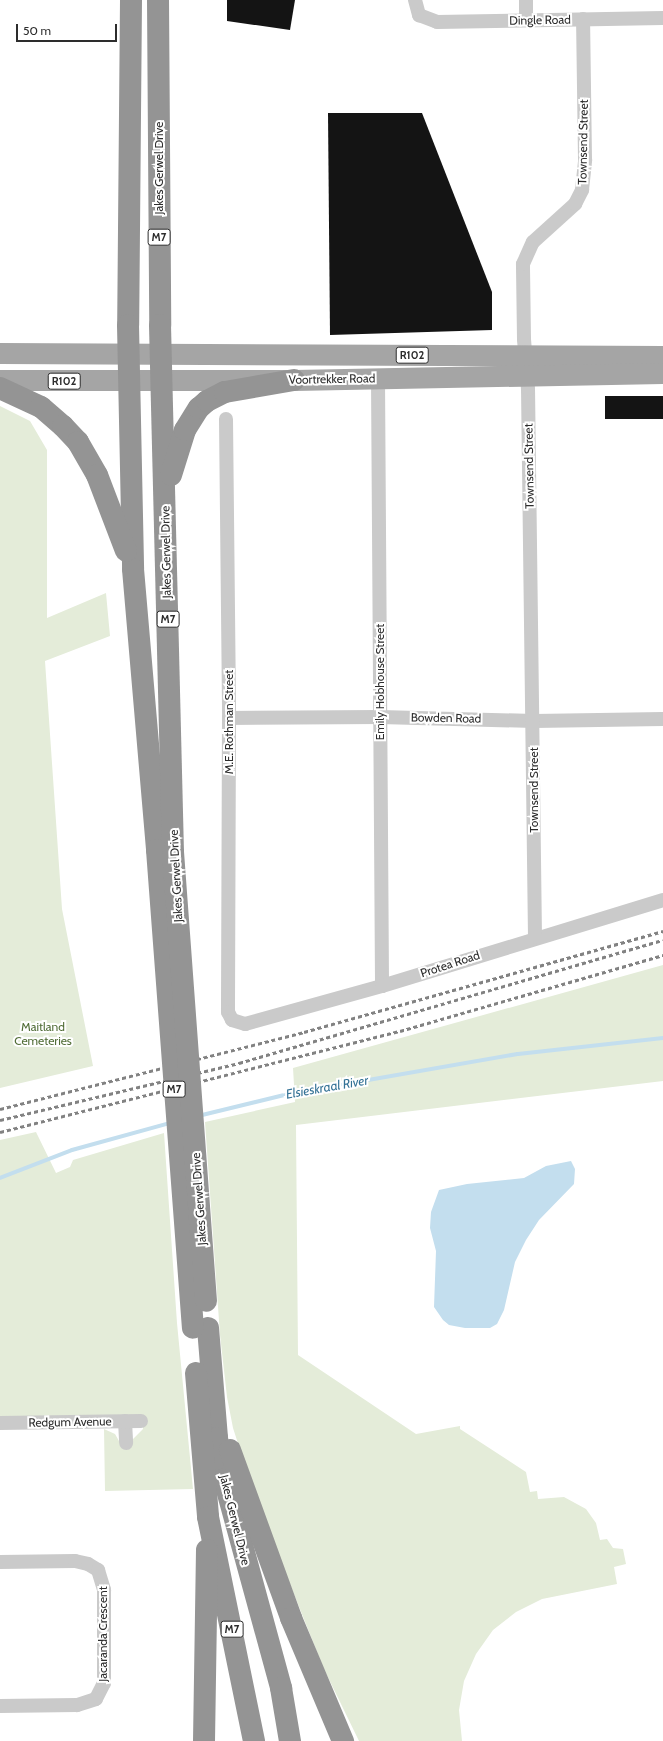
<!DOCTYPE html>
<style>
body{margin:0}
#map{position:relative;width:663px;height:1741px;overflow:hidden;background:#fff;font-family:Cabin,sans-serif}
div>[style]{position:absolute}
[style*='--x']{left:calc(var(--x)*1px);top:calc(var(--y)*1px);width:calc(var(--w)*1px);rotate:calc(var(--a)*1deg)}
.green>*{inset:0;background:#e4ecd9}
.water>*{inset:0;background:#c3deee}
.stream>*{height:4px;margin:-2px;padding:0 2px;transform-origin:2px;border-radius:2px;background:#c3deee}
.building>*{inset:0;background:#141414;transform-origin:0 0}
.street>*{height:14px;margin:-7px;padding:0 7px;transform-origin:7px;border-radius:7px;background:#cacaca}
.primary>*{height:21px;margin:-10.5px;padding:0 10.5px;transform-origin:10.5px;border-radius:10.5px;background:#a5a5a5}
.highway>*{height:22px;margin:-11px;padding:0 11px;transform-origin:11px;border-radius:11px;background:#949494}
.rail>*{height:3px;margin-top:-1.5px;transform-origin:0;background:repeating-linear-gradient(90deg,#828282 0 4px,transparent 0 7px)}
.highway-bridge>*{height:22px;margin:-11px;padding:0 11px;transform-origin:11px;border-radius:11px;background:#949494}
span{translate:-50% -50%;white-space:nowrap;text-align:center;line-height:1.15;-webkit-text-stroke:4px #fff;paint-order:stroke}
.shield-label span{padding:1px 3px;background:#fff;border:1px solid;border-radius:3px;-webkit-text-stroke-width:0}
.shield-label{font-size:11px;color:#2d2d2d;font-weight:700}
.street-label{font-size:12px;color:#2d2d2d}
.park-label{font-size:12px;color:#516d37}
.water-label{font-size:13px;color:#347296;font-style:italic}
.scale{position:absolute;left:16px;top:24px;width:101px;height:18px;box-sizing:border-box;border:2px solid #2d2d2d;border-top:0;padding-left:5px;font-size:12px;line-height:14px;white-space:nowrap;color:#2d2d2d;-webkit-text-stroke:3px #fff;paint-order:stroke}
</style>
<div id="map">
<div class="green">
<i style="clip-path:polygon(0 406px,30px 421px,47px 450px,47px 618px,106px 593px,110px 636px,45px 661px,62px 909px,93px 1066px,0 1088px)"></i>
<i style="clip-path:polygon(663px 965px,663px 1081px,296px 1125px,298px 1355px,416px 1434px,460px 1426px,460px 1429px,526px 1472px,530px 1492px,537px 1491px,538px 1499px,564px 1497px,586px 1509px,596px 1523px,600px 1540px,607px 1539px,613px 1548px,623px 1549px,626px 1564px,614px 1567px,617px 1584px,542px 1599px,516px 1612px,493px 1630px,476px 1654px,464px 1681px,459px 1710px,462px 1741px,359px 1741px,323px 1667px,255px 1496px,233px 1428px,227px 1397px,220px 1335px,205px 1122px,295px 1102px,293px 1068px)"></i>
<i style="clip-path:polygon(36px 1132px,56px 1173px,70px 1167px,73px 1160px,164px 1133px,177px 1323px,193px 1489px,105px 1491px,104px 1429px,115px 1434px,119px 1441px,132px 1440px,143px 1429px,143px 1416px,0 1417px,0 1140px)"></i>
</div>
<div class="water">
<i style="clip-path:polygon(571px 1161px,575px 1169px,574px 1184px,539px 1220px,526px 1240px,515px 1262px,504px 1310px,497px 1324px,490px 1328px,465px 1328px,449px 1325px,443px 1320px,434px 1307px,436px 1251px,430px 1228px,431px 1212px,439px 1190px,467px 1184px,524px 1178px,546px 1166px)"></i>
</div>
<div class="stream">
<i style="--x:198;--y:1116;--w:93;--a:-13.7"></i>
<i style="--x:288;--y:1094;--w:233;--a:-9.9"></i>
<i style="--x:518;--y:1054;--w:146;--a:-6.3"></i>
<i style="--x:0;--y:1178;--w:77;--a:-21.3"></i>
<i style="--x:72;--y:1150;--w:102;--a:-15.4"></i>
</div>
<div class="building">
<i style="clip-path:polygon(227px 0,295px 0,290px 30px,227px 21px)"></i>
<i style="clip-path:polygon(328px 113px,422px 113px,492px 292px,492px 330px,330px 335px)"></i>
<i style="left:663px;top:396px;width:23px;height:58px;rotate:90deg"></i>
</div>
<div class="street">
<i style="--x:415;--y:0;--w:16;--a:75"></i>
<i style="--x:419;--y:15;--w:19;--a:21"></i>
<i style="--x:437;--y:22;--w:226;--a:-1"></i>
<i style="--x:526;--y:0;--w:20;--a:90"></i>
<i style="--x:378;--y:379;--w:607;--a:89.62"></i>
<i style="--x:226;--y:419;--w:299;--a:89.4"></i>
<i style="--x:229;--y:718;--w:294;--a:90.2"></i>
<i style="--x:228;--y:1012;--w:9;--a:63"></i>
<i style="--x:232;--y:1020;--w:14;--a:17"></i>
<i style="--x:245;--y:1024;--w:142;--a:-15.5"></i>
<i style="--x:382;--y:986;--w:294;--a:-17"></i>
<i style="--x:229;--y:718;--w:151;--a:-0.4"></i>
<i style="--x:380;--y:717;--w:154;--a:1.5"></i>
<i style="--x:534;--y:721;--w:129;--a:-0.9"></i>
<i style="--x:535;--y:937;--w:548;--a:-90.73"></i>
<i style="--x:528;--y:389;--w:50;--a:-94.6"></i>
<i style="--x:524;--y:339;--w:75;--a:-90.8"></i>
<i style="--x:523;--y:264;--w:24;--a:-66"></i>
<i style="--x:533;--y:242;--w:57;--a:-42.1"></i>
<i style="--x:575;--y:204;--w:16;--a:-63"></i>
<i style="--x:582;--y:190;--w:31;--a:-84"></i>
<i style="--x:585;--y:159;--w:140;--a:-90.8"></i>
<i style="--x:125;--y:1421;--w:22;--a:87"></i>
<i style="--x:0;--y:1423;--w:141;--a:-0.8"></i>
<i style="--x:0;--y:1562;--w:75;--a:-0.8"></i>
<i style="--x:75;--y:1561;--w:13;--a:13"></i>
<i style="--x:88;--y:1564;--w:12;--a:31"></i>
<i style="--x:98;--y:1570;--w:21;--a:73"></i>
<i style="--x:104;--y:1590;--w:93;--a:90"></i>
<i style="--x:104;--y:1683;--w:18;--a:117"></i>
<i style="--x:96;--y:1699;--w:20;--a:162"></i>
<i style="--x:77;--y:1705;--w:77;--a:179.3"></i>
</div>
<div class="primary">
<i style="--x:0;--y:353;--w:663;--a:0.26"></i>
<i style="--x:0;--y:380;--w:294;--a:0"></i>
<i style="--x:294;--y:380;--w:369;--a:-1.1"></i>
</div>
<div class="highway">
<i style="--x:131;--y:0;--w:325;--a:90.5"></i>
<i style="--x:128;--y:325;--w:244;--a:88.8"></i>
<i style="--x:133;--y:569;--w:282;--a:85.1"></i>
<i style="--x:158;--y:0;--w:325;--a:89.6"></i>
<i style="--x:160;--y:325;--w:527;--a:88.59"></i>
<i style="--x:0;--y:388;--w:45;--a:24.9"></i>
<i style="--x:41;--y:407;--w:29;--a:41"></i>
<i style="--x:63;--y:426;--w:22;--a:47"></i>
<i style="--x:78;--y:442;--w:38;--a:60"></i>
<i style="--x:97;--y:475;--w:81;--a:69.1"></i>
<i style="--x:171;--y:475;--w:47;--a:-72.7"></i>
<i style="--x:185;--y:430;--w:26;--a:-58"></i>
<i style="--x:199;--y:408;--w:11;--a:-41"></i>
<i style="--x:207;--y:401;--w:20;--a:-27"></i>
<i style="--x:225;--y:392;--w:70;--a:-9.9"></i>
<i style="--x:208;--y:1328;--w:110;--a:85.3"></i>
<i style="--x:217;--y:1438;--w:42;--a:80.3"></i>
<i style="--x:224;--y:1479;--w:217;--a:74.7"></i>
<i style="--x:281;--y:1688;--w:54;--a:80.4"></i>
<i style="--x:196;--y:1373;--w:144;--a:85.2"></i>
<i style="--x:208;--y:1517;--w:229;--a:78.4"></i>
<i style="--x:230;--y:1450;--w:179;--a:70"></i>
<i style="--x:291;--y:1618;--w:134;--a:67.1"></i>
<i style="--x:204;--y:1741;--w:191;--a:-89.1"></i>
</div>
<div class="rail">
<i style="--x:0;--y:1109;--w:314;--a:-14.2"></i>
<i style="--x:304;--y:1032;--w:373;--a:-15.7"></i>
<i style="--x:0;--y:1120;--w:246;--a:-13.4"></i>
<i style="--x:239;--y:1063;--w:441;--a:-16.2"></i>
<i style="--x:0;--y:1132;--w:413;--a:-14.2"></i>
<i style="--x:400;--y:1031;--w:274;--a:-16.1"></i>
</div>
<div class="highway-bridge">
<i style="--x:157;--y:850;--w:479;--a:85.7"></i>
<i style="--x:173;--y:852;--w:450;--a:85.8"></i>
</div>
<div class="shield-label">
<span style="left:159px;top:237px">M7</span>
<span style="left:412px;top:355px">R102</span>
<span style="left:64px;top:381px">R102</span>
<span style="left:168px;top:619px">M7</span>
<span style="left:174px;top:1089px">M7</span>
<span style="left:232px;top:1629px">M7</span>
</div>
<div class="street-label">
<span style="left:540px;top:20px;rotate:-1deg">Dingle Road</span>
<span style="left:583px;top:142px;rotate:-89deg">Townsend Street</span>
<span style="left:159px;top:168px;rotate:-90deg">Jakes Gerwel Drive</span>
<span style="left:332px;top:379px;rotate:-1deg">Voortrekker Road</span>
<span style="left:529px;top:466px;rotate:-91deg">Townsend Street</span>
<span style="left:166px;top:552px;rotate:-91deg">Jakes Gerwel Drive</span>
<span style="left:380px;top:682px;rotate:-90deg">Emily Hobhouse Street</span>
<span style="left:446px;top:718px;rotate:1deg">Bowden Road</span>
<span style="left:229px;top:722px;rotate:-90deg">M.E. Rothman Street</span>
<span style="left:534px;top:790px;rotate:-90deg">Townsend Street</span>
<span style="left:176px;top:876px;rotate:-93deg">Jakes Gerwel Drive</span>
<span style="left:450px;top:964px;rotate:-18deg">Protea Road</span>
<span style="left:199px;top:1199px;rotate:-94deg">Jakes Gerwel Drive</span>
<span style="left:70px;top:1422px;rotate:-1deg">Redgum Avenue</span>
<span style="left:235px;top:1520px;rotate:76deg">Jakes Gerwel Drive</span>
<span style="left:103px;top:1634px;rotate:-90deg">Jacaranda Crescent</span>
</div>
<div class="park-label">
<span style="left:43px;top:1034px">Maitland<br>Cemeteries</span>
</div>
<div class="water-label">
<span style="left:327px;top:1087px;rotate:-10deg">Elsieskraal River</span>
</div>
<div class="scale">50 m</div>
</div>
